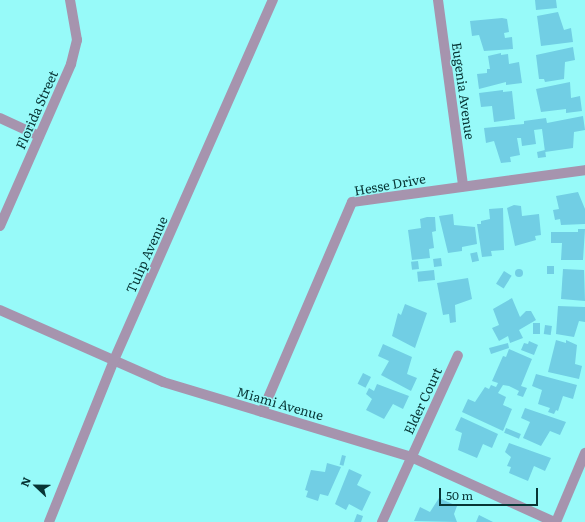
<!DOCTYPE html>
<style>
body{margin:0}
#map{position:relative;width:585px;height:522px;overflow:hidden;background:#97faf9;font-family:Literata,serif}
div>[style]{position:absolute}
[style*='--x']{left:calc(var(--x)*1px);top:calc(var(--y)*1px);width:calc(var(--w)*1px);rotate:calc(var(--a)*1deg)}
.building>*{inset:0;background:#71cee4;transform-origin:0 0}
.round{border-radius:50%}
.minor>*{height:10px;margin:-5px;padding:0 5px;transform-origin:5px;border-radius:5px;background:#a694ae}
span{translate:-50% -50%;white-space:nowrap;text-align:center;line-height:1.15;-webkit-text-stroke:3px #97faf9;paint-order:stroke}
.street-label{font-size:13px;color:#073535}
.north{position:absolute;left:16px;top:466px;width:40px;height:40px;-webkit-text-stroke:3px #97faf9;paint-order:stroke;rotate:292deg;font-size:11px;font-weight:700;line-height:16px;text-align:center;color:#073535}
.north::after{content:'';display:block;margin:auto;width:14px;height:18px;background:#073535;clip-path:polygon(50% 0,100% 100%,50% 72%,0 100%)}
.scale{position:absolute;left:439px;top:488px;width:99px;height:18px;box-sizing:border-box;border:2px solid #073535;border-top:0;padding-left:5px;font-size:12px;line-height:14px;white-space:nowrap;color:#073535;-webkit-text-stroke:3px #97faf9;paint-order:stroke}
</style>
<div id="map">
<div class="building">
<i style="clip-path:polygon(535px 0,556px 0,557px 8px,536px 10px)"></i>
<i style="clip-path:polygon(558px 12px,564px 30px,571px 28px,573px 42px,541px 46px,537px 16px)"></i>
<i style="clip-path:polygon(502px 18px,507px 19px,509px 32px,504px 33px,505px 38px,512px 37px,513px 49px,484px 51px,479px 35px,472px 36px,470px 21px)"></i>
<i style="clip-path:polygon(573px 47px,575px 60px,565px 62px,564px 79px,545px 82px,544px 79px,539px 79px,536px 55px)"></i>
<i style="clip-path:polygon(501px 53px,501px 55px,508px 54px,509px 64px,519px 62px,522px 83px,506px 85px,506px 82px,479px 89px,477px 74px,487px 73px,487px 69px,490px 69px,488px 56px)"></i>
<i style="clip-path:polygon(570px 82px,571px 98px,580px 96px,582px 111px,566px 113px,566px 109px,541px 112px,536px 89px)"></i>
<i style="clip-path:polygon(503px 90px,503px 92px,512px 91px,515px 119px,494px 122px,492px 106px,481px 107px,479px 93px)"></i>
<i style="clip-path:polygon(583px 116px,585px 130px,574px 132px,573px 148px,545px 152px,542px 129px,534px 130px,536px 144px,522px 146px,521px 138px,517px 138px,520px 155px,510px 157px,511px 162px,501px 163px,494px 141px,486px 143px,484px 128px,524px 124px,524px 121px,546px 118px,547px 123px)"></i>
<i style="clip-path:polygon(545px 150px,546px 157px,538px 158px,537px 152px)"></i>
<i style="clip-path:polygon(578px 192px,585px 209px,585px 224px,561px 225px,560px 219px,555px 220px,553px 210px,559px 209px,556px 196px)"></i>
<i style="clip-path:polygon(514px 205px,521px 206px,522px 216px,539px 214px,541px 235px,535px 236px,536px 240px,515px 246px,507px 208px)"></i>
<i style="clip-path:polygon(503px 208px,504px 250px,491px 251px,492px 256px,482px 257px,477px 224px,481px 224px,481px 221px,490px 219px,489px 209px)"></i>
<i style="clip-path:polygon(453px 214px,454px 225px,475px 227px,477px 244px,462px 247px,462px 251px,448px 253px,439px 216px)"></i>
<i style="clip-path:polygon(427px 217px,435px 217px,436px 231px,432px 232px,434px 248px,429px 249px,430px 258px,412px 260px,408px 230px,421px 228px,420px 219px)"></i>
<i style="clip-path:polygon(578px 229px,585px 229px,583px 260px,561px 260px,562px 243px,551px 243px,551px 232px,578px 232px)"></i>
<i style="left:477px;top:252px;width:9px;height:7px;rotate:77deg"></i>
<i style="left:441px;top:258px;width:8px;height:8px;rotate:83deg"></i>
<i style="left:418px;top:261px;width:8px;height:7px;rotate:83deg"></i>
<i style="left:547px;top:266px;width:7px;height:8px"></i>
<i style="clip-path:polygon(563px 269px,584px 270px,585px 301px,561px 299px)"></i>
<i class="round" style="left:515px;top:269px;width:8px;height:8px"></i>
<i style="left:434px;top:270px;width:10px;height:17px;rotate:84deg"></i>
<i style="left:504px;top:271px;width:9px;height:15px;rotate:32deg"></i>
<i style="clip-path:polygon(468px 278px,472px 299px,455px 305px,456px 322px,450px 323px,449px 314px,443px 315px,437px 283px)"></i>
<i style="clip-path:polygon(512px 298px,520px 317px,526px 311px,531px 311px,536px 320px,519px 330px,523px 338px,510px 343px,508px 336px,499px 341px,492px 328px,499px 325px,493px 309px)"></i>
<i style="clip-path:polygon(405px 304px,427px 313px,415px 348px,392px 336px,398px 313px,401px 315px)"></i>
<i style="clip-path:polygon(558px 306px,585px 307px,585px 322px,579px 321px,574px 337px,556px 334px)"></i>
<i style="left:533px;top:323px;width:7px;height:11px"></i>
<i style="left:545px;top:325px;width:7px;height:9px;rotate:8deg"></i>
<i style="clip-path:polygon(556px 340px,566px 343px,566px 340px,577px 345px,575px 364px,582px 366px,579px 379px,548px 372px)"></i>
<i style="clip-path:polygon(529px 341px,538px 345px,534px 355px,521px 350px,524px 343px,528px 344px)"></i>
<i style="clip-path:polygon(508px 343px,509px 348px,491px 354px,489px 348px)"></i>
<i style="clip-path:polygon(383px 344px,412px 357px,407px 374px,417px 378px,411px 391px,381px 375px,389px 361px,378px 356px)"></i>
<i style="clip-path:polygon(509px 349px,532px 359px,521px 386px,527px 388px,523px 397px,517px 395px,519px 391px,509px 386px,503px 385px,498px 393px,506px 397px,503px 405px,512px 409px,503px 431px,462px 412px,468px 399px,475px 402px,485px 387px,489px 389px,491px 385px,496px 387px,498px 383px,492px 381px,503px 356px,506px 357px)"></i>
<i style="left:363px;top:373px;width:9px;height:12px;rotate:27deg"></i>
<i style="clip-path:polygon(536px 374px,577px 385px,573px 399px,563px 396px,558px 411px,556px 410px,554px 414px,548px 412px,550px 408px,538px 404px,542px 390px,532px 386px)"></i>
<i style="clip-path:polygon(377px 384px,409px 396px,403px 409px,393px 404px,384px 419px,366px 410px,372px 399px,366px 394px,369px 388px,374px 391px)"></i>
<i style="clip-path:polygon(525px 408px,566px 422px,560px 435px,550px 431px,541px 446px,523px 438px,530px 422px,521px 418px)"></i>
<i style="clip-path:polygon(461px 417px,498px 434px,492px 448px,483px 444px,477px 458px,458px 450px,462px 433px,455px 430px)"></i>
<i style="left:506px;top:428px;width:16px;height:5px;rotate:22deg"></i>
<i style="clip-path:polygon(509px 443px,551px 458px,545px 471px,534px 466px,528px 481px,509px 473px,511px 467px,507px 466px,511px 457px,505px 452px)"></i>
<i style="left:342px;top:455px;width:4px;height:10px;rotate:14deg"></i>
<i style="clip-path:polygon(327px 463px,341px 467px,328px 496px,320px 494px,318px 501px,306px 497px,308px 491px,305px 490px,311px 470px,325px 472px)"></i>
<i style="clip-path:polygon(349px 469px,362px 475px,357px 485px,371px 492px,362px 511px,349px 504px,346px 510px,335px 504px)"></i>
<i style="clip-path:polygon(439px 498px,457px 506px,454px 514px,457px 522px,414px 521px,420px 507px,430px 512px)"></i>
<i style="clip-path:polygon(357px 514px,363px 516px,361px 522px,354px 522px)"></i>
<i style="clip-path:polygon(479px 515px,493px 522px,476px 522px)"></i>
</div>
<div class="minor">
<i style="--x:438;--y:0;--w:188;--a:82.3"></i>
<i style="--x:0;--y:118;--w:43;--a:24.8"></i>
<i style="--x:0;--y:226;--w:177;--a:-66.3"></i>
<i style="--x:71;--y:64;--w:25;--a:-76"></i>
<i style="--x:77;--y:40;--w:41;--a:-99.9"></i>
<i style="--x:0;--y:310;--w:178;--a:23.8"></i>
<i style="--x:163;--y:382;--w:259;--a:16.8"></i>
<i style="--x:411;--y:457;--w:157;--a:24.4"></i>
<i style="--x:262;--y:412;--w:228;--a:-66.8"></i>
<i style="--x:352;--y:202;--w:235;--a:-7.8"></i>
<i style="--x:49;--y:522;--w:175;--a:-68.1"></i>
<i style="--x:114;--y:360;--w:394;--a:-66.2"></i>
<i style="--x:382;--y:522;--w:183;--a:-65.5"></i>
<i style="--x:556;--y:522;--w:75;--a:-67.2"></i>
</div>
<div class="street-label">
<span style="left:463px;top:91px;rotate:82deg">Eugenia Avenue</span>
<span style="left:37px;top:110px;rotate:-66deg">Florida Street</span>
<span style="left:390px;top:185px;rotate:-10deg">Hesse Drive</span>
<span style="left:147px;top:255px;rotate:-66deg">Tulip Avenue</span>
<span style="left:423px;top:401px;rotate:-65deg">Elder Court</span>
<span style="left:280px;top:404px;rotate:16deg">Miami Avenue</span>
</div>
<div class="north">N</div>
<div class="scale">50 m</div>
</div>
